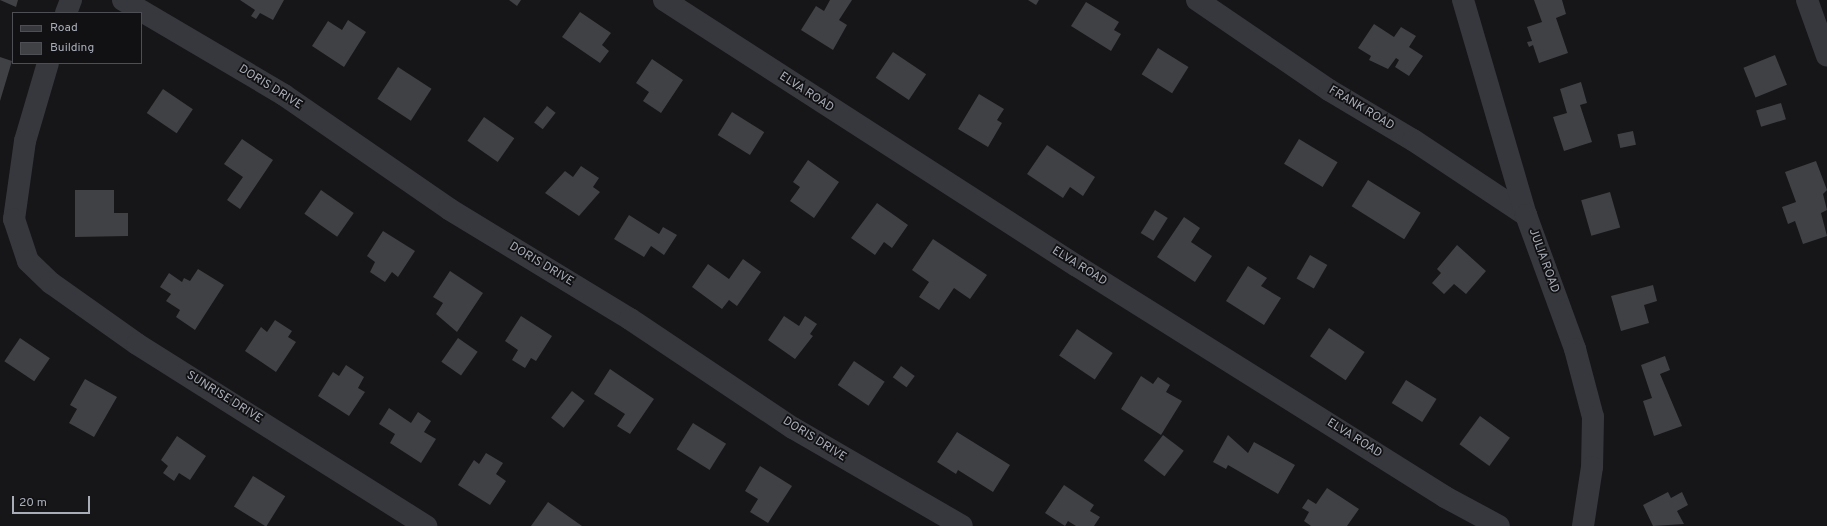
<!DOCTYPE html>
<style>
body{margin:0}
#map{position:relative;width:1827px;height:526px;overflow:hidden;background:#161618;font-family:Overpass,sans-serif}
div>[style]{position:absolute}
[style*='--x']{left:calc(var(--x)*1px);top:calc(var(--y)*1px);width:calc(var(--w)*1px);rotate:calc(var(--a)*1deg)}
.building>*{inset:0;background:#404145;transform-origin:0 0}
.minor>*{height:22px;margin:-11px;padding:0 11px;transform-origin:11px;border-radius:11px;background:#37383d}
span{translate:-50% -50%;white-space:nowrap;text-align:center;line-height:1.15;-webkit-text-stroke:3.5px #111113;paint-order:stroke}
.street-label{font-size:12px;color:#a8adb8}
.legend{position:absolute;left:12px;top:12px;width:130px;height:52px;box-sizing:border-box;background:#111113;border:1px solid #4d4f55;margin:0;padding:5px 7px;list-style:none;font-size:12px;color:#a8adb8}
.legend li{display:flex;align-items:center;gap:8px;height:20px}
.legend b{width:20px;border:1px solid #4d4f55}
.scale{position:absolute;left:12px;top:496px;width:78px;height:18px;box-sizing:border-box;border:2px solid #a8adb8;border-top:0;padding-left:5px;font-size:12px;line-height:14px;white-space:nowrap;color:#a8adb8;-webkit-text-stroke:3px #111113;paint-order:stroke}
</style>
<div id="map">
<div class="building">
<i style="clip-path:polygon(0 0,18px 0,16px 7px)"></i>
<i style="clip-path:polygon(240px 0,284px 0,273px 20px,260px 13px,256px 19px,251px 16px,255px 10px)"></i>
<i style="clip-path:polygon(509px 0,521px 0,517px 6px)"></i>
<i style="clip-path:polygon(830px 0,852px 0,839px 20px,847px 25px,833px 50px,801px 30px,816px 6px,824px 11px)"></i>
<i style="clip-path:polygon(1028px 0,1039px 0,1036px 5px)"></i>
<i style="clip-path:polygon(1534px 0,1562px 0,1566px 14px,1556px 18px,1568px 53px,1539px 63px,1533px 45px,1529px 47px,1527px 42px,1532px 41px,1527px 27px,1542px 22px)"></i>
<i style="clip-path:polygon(1086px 2px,1119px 22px,1114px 30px,1121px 34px,1111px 51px,1071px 26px)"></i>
<i style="clip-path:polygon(580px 12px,611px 33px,602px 45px,609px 51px,600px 63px,562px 37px)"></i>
<i style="clip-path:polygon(348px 20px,366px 32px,344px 67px,312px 46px,328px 21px,342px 30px)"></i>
<i style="clip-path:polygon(1374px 24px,1394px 37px,1401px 27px,1416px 36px,1409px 47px,1423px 56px,1409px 76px,1395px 67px,1399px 60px,1396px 58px,1388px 69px,1369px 60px,1371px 56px,1358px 48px)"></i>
<i style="left:1158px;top:48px;width:36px;height:31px;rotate:32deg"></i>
<i style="left:893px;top:52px;width:40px;height:31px;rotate:34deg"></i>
<i style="left:1775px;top:55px;width:32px;height:34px;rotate:68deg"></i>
<i style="clip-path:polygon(0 57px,12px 61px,0 101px)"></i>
<i style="clip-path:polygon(652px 59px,683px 80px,661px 113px,643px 101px,649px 92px,636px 83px)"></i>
<i style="left:398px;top:67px;width:40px;height:38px;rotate:33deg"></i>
<i style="clip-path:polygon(1581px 82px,1587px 103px,1580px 105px,1592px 142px,1564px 151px,1553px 117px,1567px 113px,1560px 89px)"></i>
<i style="left:163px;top:89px;width:36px;height:29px;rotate:34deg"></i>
<i style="clip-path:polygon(979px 94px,1004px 109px,997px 120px,1002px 123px,988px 147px,958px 129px)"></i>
<i style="left:1781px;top:103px;width:17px;height:26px;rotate:73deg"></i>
<i style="left:547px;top:106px;width:11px;height:21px;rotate:38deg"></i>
<i style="left:732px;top:112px;width:38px;height:27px;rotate:32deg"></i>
<i style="left:484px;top:117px;width:37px;height:29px;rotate:35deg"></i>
<i style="left:1633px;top:131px;width:14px;height:16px;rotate:78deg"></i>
<i style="clip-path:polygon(242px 139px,273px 160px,240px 209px,227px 200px,243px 177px,224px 164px)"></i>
<i style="left:1299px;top:139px;width:45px;height:29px;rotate:31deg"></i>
<i style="clip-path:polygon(1047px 145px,1095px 177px,1083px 196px,1070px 187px,1063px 198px,1027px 174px)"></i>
<i style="clip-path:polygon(808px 160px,839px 182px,814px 218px,790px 201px,800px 187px,793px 182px)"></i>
<i style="clip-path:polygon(1816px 161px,1827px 190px,1823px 194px,1827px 210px,1821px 213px,1827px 236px,1803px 244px,1795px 221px,1788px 224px,1782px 207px,1796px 202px,1785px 172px)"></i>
<i style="clip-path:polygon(581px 166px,599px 178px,593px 187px,600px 192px,579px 216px,545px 193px,565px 171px,573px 177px)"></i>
<i style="left:1368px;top:180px;width:62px;height:31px;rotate:32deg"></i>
<i style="clip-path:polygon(75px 190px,114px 190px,114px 213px,128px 213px,128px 236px,75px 237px)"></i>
<i style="left:321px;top:190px;width:40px;height:29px;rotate:35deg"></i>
<i style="left:1610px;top:192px;width:37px;height:30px;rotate:74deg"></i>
<i style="clip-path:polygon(877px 203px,908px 225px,892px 248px,884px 242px,875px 255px,851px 238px)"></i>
<i style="left:1155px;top:210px;width:15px;height:27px;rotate:32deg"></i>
<i style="clip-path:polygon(629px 215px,659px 234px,663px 227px,677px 235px,664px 255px,651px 246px,644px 257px,614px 239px)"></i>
<i style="clip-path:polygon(1184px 217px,1200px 228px,1191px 242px,1212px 256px,1195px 282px,1157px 257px)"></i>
<i style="clip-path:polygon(383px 231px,415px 251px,398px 277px,392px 272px,385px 282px,370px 272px,375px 262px,367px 256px)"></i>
<i style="clip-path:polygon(933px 239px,987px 275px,970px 299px,954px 288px,939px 310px,919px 297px,929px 282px,912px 270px)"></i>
<i style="clip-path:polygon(1457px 245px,1486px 271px,1466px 294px,1454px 284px,1444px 294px,1432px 283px,1441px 273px,1437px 269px)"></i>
<i style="left:1310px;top:255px;width:20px;height:27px;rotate:30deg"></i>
<i style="clip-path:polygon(743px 259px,761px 272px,737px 306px,729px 300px,722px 309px,692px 287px,708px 264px,729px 279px)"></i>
<i style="clip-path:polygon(1248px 266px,1267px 278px,1261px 286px,1281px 298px,1264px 325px,1226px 301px)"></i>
<i style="clip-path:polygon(198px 269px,224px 285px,195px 330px,176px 317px,180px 310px,166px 301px,171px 294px,160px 287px,169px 273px,182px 282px,184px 278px,190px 281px)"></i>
<i style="clip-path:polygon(450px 271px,483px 293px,457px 332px,436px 314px,443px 303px,433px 297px)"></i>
<i style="clip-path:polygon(1653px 285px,1657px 301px,1644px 305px,1649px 323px,1621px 331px,1611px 296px)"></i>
<i style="clip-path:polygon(521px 316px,552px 336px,536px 361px,531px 358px,525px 368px,512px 360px,518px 350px,505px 341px)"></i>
<i style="clip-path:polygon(784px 316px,799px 326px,805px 316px,817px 324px,810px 334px,813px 336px,795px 359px,768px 340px)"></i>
<i style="clip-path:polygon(275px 320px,292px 331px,288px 337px,296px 342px,276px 372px,245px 351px,261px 327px,267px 332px)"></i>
<i style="left:1329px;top:328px;width:43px;height:34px;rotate:34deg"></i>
<i style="left:1077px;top:329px;width:43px;height:32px;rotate:34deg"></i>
<i style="left:20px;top:338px;width:36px;height:28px;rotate:34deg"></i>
<i style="left:458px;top:338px;width:24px;height:29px;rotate:35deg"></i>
<i style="clip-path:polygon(1665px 356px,1670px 370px,1660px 374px,1682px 426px,1654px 436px,1643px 401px,1652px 398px,1641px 365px)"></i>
<i style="left:854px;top:361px;width:37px;height:29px;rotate:34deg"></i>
<i style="clip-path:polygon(346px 365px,364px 377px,358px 388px,365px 392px,349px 416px,318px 396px,333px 372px,339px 376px)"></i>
<i style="left:901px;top:366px;width:17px;height:14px;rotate:36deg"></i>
<i style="clip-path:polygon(610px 369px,654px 399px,630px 434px,617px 426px,625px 414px,594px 394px)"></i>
<i style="clip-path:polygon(1141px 376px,1153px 384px,1158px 377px,1170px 385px,1166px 392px,1182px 401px,1161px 435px,1121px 409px)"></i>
<i style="clip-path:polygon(85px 379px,117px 397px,94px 437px,69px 423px,77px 409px,70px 405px)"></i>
<i style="left:1406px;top:380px;width:36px;height:27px;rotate:32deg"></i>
<i style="left:572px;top:391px;width:16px;height:34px;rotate:38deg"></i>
<i style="clip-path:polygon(389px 408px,411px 423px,418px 412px,431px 421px,424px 432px,436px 439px,421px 463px,390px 443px,395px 434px,379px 424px)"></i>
<i style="left:1480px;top:416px;width:37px;height:35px;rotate:36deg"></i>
<i style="left:693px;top:423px;width:39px;height:31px;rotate:32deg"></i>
<i style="clip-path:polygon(957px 432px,1010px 465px,993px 492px,958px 470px,956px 474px,937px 462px)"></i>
<i style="left:1163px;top:435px;width:26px;height:32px;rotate:37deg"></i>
<i style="clip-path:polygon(1228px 435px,1248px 453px,1254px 442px,1295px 465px,1278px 494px,1228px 465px,1226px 469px,1213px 462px)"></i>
<i style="clip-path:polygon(177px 436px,206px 456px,190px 480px,179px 473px,174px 481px,163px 473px,168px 466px,161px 460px)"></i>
<i style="clip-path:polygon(486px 453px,503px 463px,496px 474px,506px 481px,490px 505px,458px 485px,474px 460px,479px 464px)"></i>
<i style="clip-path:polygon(760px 466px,792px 486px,768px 523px,750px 512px,758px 499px,745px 491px)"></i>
<i style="left:253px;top:476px;width:38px;height:36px;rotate:32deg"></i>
<i style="clip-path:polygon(1064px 485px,1094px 505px,1090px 511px,1100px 517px,1094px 526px,1076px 526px,1068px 521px,1065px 526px,1045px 513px)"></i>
<i style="clip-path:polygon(1327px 488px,1359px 509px,1347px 526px,1311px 526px,1304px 521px,1309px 512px,1302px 508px,1308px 499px,1316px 504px)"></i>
<i style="clip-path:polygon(1668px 492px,1671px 498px,1682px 492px,1688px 505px,1677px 511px,1684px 524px,1653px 526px,1643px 505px)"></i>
<i style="clip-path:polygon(548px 502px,582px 526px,531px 526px)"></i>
</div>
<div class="minor">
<i style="--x:123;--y:0;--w:187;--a:30.5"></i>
<i style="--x:284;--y:95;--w:201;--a:34.6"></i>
<i style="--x:449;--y:209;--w:212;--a:31.3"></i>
<i style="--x:630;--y:319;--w:196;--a:33.8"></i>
<i style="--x:793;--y:428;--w:195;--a:30.1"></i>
<i style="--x:664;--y:0;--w:491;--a:32.8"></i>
<i style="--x:1077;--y:266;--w:434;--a:32.1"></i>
<i style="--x:1445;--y:497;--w:61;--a:28.2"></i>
<i style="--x:1197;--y:0;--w:160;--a:34.3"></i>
<i style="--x:1329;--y:90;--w:98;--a:30.8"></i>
<i style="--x:1413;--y:140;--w:136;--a:33.6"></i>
<i style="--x:1463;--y:0;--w:224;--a:73.7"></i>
<i style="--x:1526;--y:215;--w:143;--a:69.9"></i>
<i style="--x:1575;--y:349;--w:70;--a:75.2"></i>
<i style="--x:1593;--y:417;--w:50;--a:91.1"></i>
<i style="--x:1592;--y:467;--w:60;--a:98.7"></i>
<i style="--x:1807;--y:0;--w:59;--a:70.3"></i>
<i style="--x:66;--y:13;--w:14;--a:-69"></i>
<i style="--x:48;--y:63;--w:81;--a:106.4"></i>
<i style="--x:25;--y:141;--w:79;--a:98"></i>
<i style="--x:14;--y:219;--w:44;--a:71.6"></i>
<i style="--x:28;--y:261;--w:32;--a:44"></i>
<i style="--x:51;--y:283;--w:105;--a:35.3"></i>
<i style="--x:137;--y:344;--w:342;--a:32.2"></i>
</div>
<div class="street-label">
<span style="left:270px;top:88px;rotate:32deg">DORIS DRIVE</span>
<span style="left:806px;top:93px;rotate:33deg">ELVA ROAD</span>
<span style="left:1361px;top:109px;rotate:31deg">FRANK ROAD</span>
<span style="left:1543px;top:261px;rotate:70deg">JULIA ROAD</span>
<span style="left:541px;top:265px;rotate:31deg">DORIS DRIVE</span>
<span style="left:1079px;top:267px;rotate:32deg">ELVA ROAD</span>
<span style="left:224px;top:398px;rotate:32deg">SUNRISE DRIVE</span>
<span style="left:1354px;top:439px;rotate:32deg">ELVA ROAD</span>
<span style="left:814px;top:440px;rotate:32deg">DORIS DRIVE</span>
</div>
<ul class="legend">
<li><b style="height:5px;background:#37383d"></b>Road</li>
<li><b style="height:11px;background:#404145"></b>Building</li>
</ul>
<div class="scale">20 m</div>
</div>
